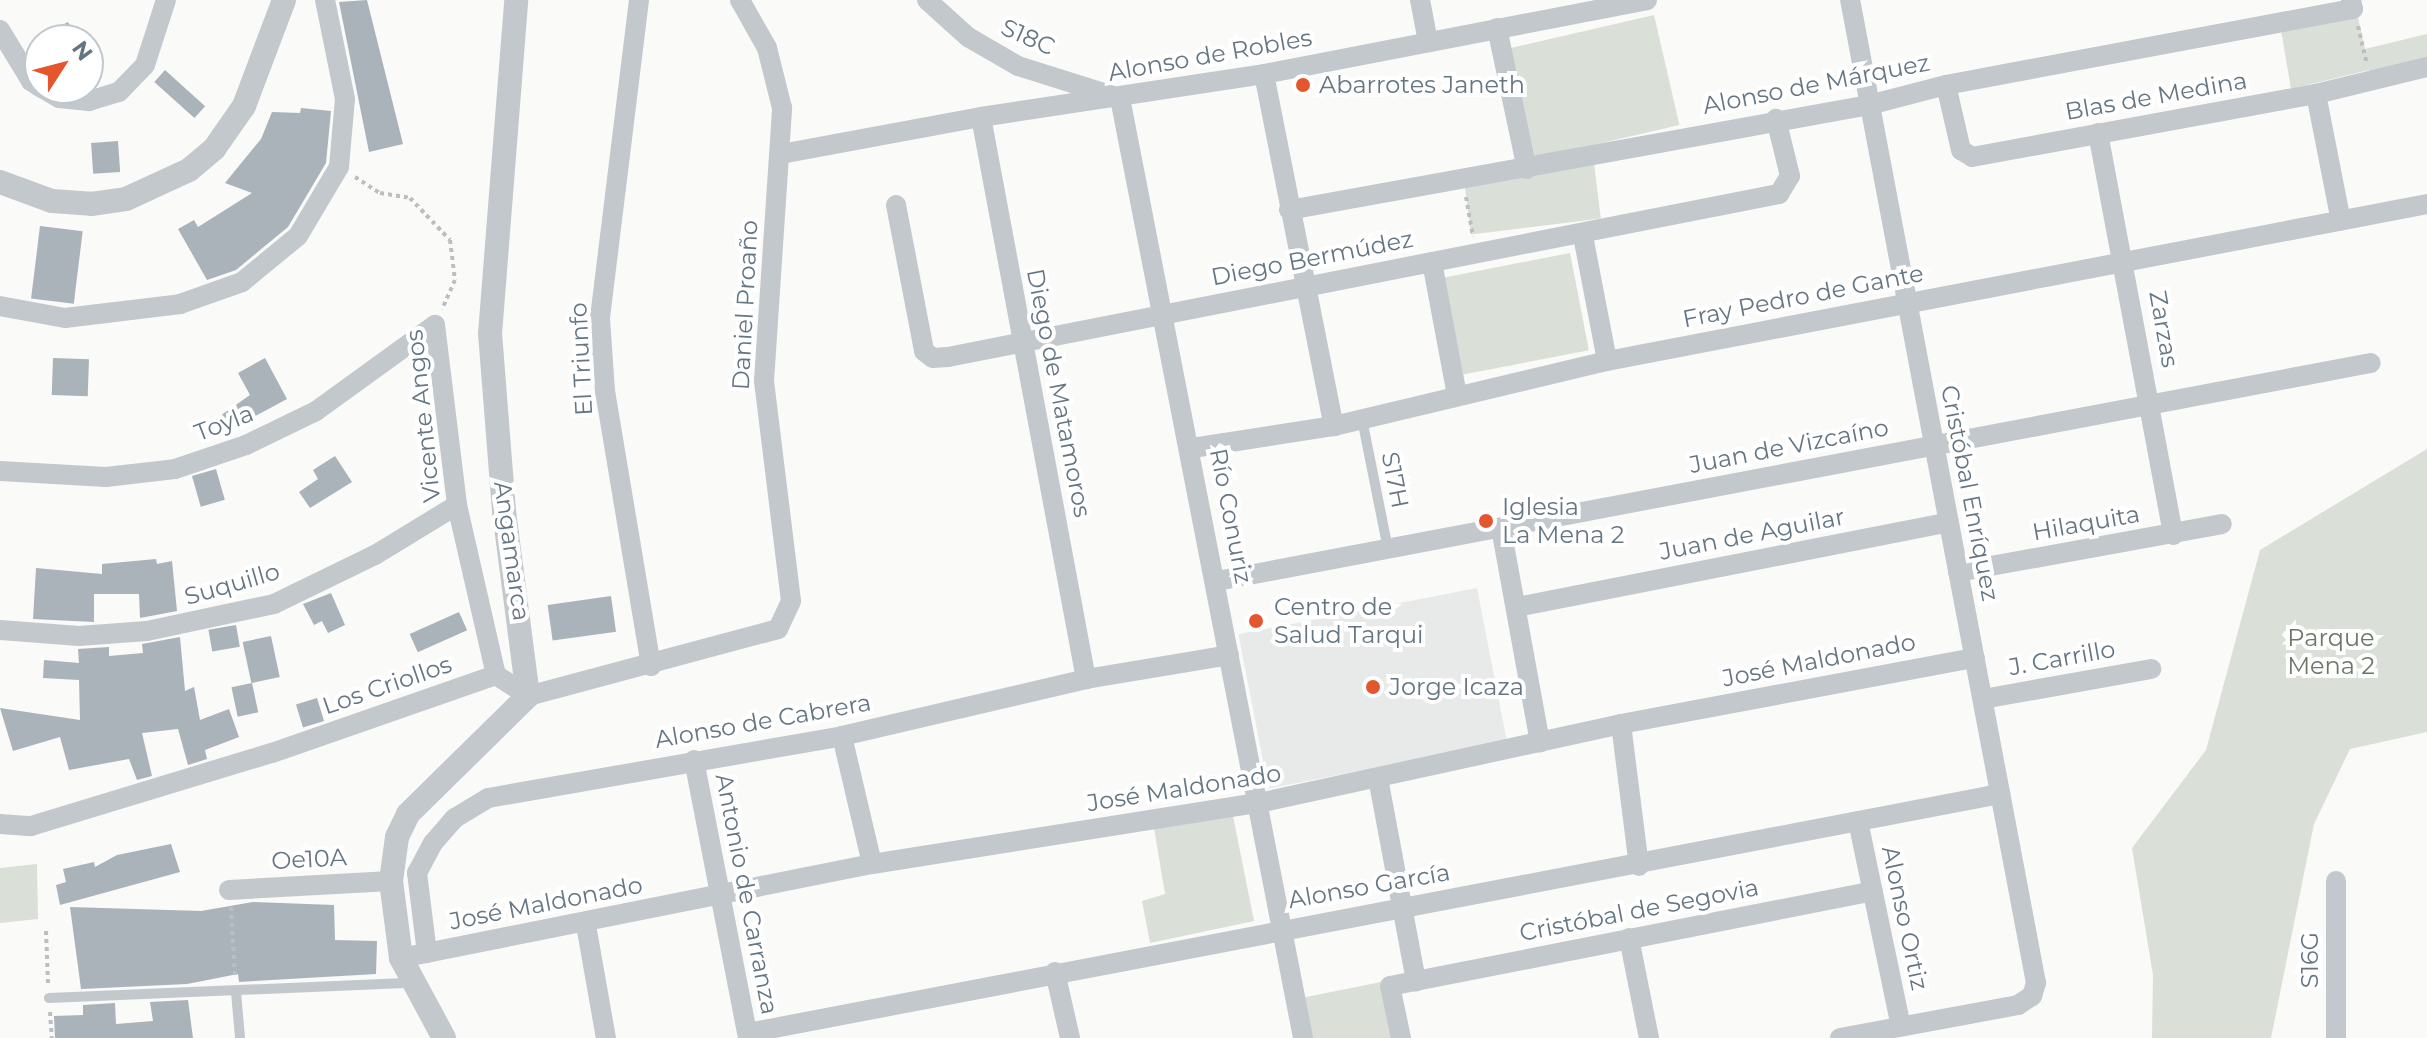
<!DOCTYPE html>
<meta charset="utf-8">
<style>
body{margin:0}
#map{position:relative;width:2427px;height:1038px;overflow:hidden;background:#fafaf8;font-family:Montserrat,sans-serif}
div>[style]{position:absolute}
[style*='--x']{left:calc(var(--x)*1px);top:calc(var(--y)*1px);width:calc(var(--w)*1px);rotate:calc(var(--a)*1deg)}
.built>*{inset:0;background:#e8e9e9;transform-origin:0 0}
.green>*{inset:0;background:#dadfd7;transform-origin:0 0}
.building>*{inset:0;background:#aab3b9;transform-origin:0 0}
.path>*{height:4px;margin-top:-2px;transform-origin:0;background:repeating-linear-gradient(90deg,#bbbfc2 0 4px,transparent 0 8px)}
.service>*{height:10px;margin:-5px;padding:0 5px;transform-origin:5px;border-radius:5px;background:#c3c8cc}
.minor>*{height:20px;margin:-10px;padding:0 10px;transform-origin:10px;border-radius:10px;background:#c3c8cc}
.tertiary>*{height:24px;margin:-12px;padding:0 12px;transform-origin:12px;border-radius:12px;background:#c3c8cc}
.dots>*{width:22px;height:22px;translate:-50% -50%;box-sizing:border-box;border:4px solid #fff;border-radius:50%}
span{translate:-50% -50%;white-space:nowrap;text-align:center;line-height:1.15;-webkit-text-stroke:8px #fff;paint-order:stroke}
.street-label{font-size:24px;color:#657683}
.poi-label{font-size:24px;color:#657683}
.left{translate:0 -50%;text-align:left}
.park-label{font-size:24px;color:#687a64}
.north{position:absolute;left:24px;top:24px;width:80px;height:80px;box-sizing:border-box;background:#fff;border:2px solid #c1c8cd;border-radius:50%;rotate:54deg;font-size:22px;font-weight:700;line-height:32px;text-align:center;color:#657683}
.north::after{content:'';display:block;margin:auto;width:28px;height:36px;background:#e4572e;clip-path:polygon(50% 0,100% 100%,50% 72%,0 100%)}
</style>
<div id="map">
<div class="built">
<i style="left:1477px;top:588px;width:157px;height:243px;rotate:79deg"></i>
</div>
<div class="green">
<i style="clip-path:polygon(2357px 13px,2365px 49px,2427px 34px,2427px 63px,2371px 77px,2369px 70px,2291px 89px,2281px 30px)"></i>
<i style="left:1654px;top:15px;width:113px;height:148px;rotate:77deg"></i>
<i style="left:1594px;top:163px;width:56px;height:131px;rotate:83deg"></i>
<i style="left:1570px;top:253px;width:99px;height:128px;rotate:79deg"></i>
<i style="clip-path:polygon(2427px 449px,2427px 732px,2350px 749px,2314px 824px,2271px 1038px,2152px 1038px,2153px 975px,2132px 848px,2206px 750px,2260px 550px)"></i>
<i style="clip-path:polygon(1233px 816px,1254px 921px,1150px 943px,1142px 901px,1165px 894px,1154px 828px)"></i>
<i style="clip-path:polygon(37px 864px,38px 919px,0 923px,0 868px)"></i>
<i style="clip-path:polygon(1381px 982px,1393px 1038px,1309px 1038px,1301px 998px)"></i>
</div>
<div class="building">
<i style="clip-path:polygon(367px 0,403px 144px,369px 152px,339px 2px)"></i>
<i style="clip-path:polygon(68px 22px,78px 40px,33px 40px)"></i>
<i style="left:165px;top:70px;width:54px;height:16px;rotate:42deg"></i>
<i style="clip-path:polygon(301px 108px,331px 111px,326px 163px,288px 227px,236px 270px,207px 280px,178px 229px,194px 220px,198px 227px,252px 193px,225px 183px,261px 139px,272px 112px,300px 113px)"></i>
<i style="left:118px;top:141px;width:31px;height:27px;rotate:86deg"></i>
<i style="left:40px;top:226px;width:43px;height:73px;rotate:7deg"></i>
<i style="left:53px;top:358px;width:36px;height:37px;rotate:2deg"></i>
<i style="clip-path:polygon(265px 358px,287px 399px,229px 430px,220px 416px,250px 395px,238px 373px)"></i>
<i style="clip-path:polygon(335px 456px,352px 482px,310px 508px,299px 492px,318px 479px,313px 470px)"></i>
<i style="left:216px;top:469px;width:32px;height:25px;rotate:74deg"></i>
<i style="clip-path:polygon(156px 559px,157px 564px,172px 561px,177px 611px,140px 618px,139px 594px,94px 594px,94px 622px,33px 619px,36px 568px,102px 574px,102px 564px)"></i>
<i style="clip-path:polygon(331px 593px,345px 625px,328px 633px,322px 621px,314px 625px,303px 604px)"></i>
<i style="left:611px;top:596px;width:36px;height:64px;rotate:82deg"></i>
<i style="left:459px;top:612px;width:20px;height:54px;rotate:66deg"></i>
<i style="left:236px;top:625px;width:22px;height:28px;rotate:80deg"></i>
<i style="left:271px;top:636px;width:42px;height:29px;rotate:78deg"></i>
<i style="clip-path:polygon(180px 637px,185px 691px,194px 687px,200px 720px,229px 709px,239px 737px,205px 750px,207px 759px,188px 765px,178px 729px,142px 733px,152px 776px,137px 780px,129px 759px,69px 770px,60px 737px,13px 751px,0 708px,80px 720px,79px 680px,43px 678px,44px 660px,79px 663px,78px 649px,109px 647px,109px 656px,143px 653px,142px 644px)"></i>
<i style="left:252px;top:683px;width:30px;height:21px;rotate:78deg"></i>
<i style="left:317px;top:698px;width:24px;height:22px;rotate:73deg"></i>
<i style="clip-path:polygon(171px 844px,180px 872px,60px 905px,56px 885px,66px 882px,63px 869px,94px 862px,95px 867px,117px 855px)"></i>
<i style="clip-path:polygon(253px 902px,334px 905px,335px 940px,377px 941px,376px 974px,239px 982px,238px 974px,187px 984px,81px 989px,70px 907px,201px 911px)"></i>
<i style="clip-path:polygon(188px 1000px,193px 1038px,55px 1038px,54px 1016px,83px 1015px,83px 1005px,115px 1003px,116px 1024px,153px 1021px,150px 1002px)"></i>
</div>
<div class="path">
<i style="--x:2358;--y:26;--w:40;--a:77"></i>
<i style="--x:355;--y:177;--w:30;--a:33"></i>
<i style="--x:380;--y:193;--w:30;--a:9"></i>
<i style="--x:410;--y:198;--w:58;--a:46.4"></i>
<i style="--x:450;--y:240;--w:40;--a:82.9"></i>
<i style="--x:455;--y:280;--w:32;--a:114"></i>
<i style="--x:1466;--y:197;--w:40;--a:80"></i>
<i style="--x:231;--y:907;--w:71;--a:86.8"></i>
<i style="--x:46;--y:931;--w:53;--a:87.8"></i>
<i style="--x:50;--y:1012;--w:26;--a:86"></i>
</div>
<div class="service">
<i style="--x:1362;--y:419;--w:133;--a:78.7"></i>
<i style="--x:236;--y:992;--w:46;--a:85"></i>
<i style="--x:49;--y:998;--w:362;--a:-2.4"></i>
</div>
<div class="minor">
<i style="--x:639;--y:0;--w:321;--a:97"></i>
<i style="--x:600;--y:319;--w:72;--a:86"></i>
<i style="--x:605;--y:391;--w:279;--a:80.5"></i>
<i style="--x:927;--y:0;--w:55;--a:42.1"></i>
<i style="--x:968;--y:37;--w:58;--a:30.1"></i>
<i style="--x:1018;--y:66;--w:100;--a:17.5"></i>
<i style="--x:1420;--y:0;--w:43;--a:79.2"></i>
<i style="--x:1497;--y:28;--w:144;--a:78"></i>
<i style="--x:0;--y:30;--w:60;--a:58.7"></i>
<i style="--x:31;--y:81;--w:11;--a:34"></i>
<i style="--x:1264;--y:74;--w:359;--a:78.8"></i>
<i style="--x:1946;--y:85;--w:67;--a:77"></i>
<i style="--x:1961;--y:150;--w:13;--a:32"></i>
<i style="--x:1972;--y:157;--w:350;--a:-10.4"></i>
<i style="--x:2316;--y:94;--w:114;--a:-13.7"></i>
<i style="--x:42;--y:88;--w:20;--a:30"></i>
<i style="--x:59;--y:98;--w:30;--a:6"></i>
<i style="--x:89;--y:101;--w:31;--a:-17"></i>
<i style="--x:119;--y:92;--w:37;--a:-46"></i>
<i style="--x:145;--y:65;--w:68;--a:-72.1"></i>
<i style="--x:2316;--y:94;--w:129;--a:78.9"></i>
<i style="--x:1120;--y:98;--w:958;--a:78.98"></i>
<i style="--x:981;--y:117;--w:572;--a:79.42"></i>
<i style="--x:2098;--y:133;--w:409;--a:79.4"></i>
<i style="--x:781;--y:154;--w:203;--a:-10.5"></i>
<i style="--x:981;--y:117;--w:286;--a:-8.6"></i>
<i style="--x:1264;--y:74;--w:390;--a:-10.9"></i>
<i style="--x:896;--y:205;--w:149;--a:79.1"></i>
<i style="--x:924;--y:351;--w:11;--a:38"></i>
<i style="--x:933;--y:358;--w:15;--a:-4"></i>
<i style="--x:948;--y:357;--w:847;--a:-11.1"></i>
<i style="--x:1779;--y:194;--w:21;--a:-59"></i>
<i style="--x:1790;--y:176;--w:59;--a:-103.8"></i>
<i style="--x:1289;--y:210;--w:589;--a:-10.26"></i>
<i style="--x:1869;--y:105;--w:80;--a:-14.6"></i>
<i style="--x:1946;--y:85;--w:414;--a:-10.6"></i>
<i style="--x:2353;--y:9;--w:9;--a:-103"></i>
<i style="--x:1583;--y:236;--w:127;--a:79.1"></i>
<i style="--x:1432;--y:262;--w:135;--a:79.4"></i>
<i style="--x:0;--y:306;--w:66;--a:10.5"></i>
<i style="--x:65;--y:318;--w:116;--a:-6.9"></i>
<i style="--x:180;--y:304;--w:66;--a:-19.5"></i>
<i style="--x:242;--y:282;--w:72;--a:-39.4"></i>
<i style="--x:298;--y:236;--w:80;--a:-59.3"></i>
<i style="--x:339;--y:167;--w:68;--a:-85"></i>
<i style="--x:345;--y:99;--w:101;--a:-101.4"></i>
<i style="--x:1192;--y:448;--w:144;--a:-8.8"></i>
<i style="--x:1334;--y:426;--w:281;--a:-13.4"></i>
<i style="--x:1607;--y:361;--w:835;--a:-10.84"></i>
<i style="--x:0;--y:471;--w:106;--a:3.2"></i>
<i style="--x:106;--y:477;--w:69;--a:-6.6"></i>
<i style="--x:175;--y:469;--w:75;--a:-18.7"></i>
<i style="--x:246;--y:445;--w:78;--a:-25.9"></i>
<i style="--x:316;--y:411;--w:147;--a:-35.9"></i>
<i style="--x:435;--y:325;--w:181;--a:83"></i>
<i style="--x:457;--y:505;--w:174;--a:77.1"></i>
<i style="--x:1501;--y:528;--w:218;--a:79.7"></i>
<i style="--x:1958;--y:572;--w:268;--a:-10.3"></i>
<i style="--x:1217;--y:581;--w:1174;--a:-10.7"></i>
<i style="--x:1517;--y:607;--w:440;--a:-11.1"></i>
<i style="--x:0;--y:630;--w:79;--a:4.3"></i>
<i style="--x:79;--y:636;--w:68;--a:-4.2"></i>
<i style="--x:147;--y:631;--w:130;--a:-12"></i>
<i style="--x:274;--y:604;--w:112;--a:-25.9"></i>
<i style="--x:375;--y:555;--w:96;--a:-31.4"></i>
<i style="--x:1983;--y:699;--w:171;--a:-10.1"></i>
<i style="--x:1621;--y:724;--w:143;--a:82.8"></i>
<i style="--x:842;--y:736;--w:131;--a:76.8"></i>
<i style="--x:694;--y:760;--w:283;--a:79"></i>
<i style="--x:1378;--y:778;--w:207;--a:79.4"></i>
<i style="--x:1858;--y:821;--w:209;--a:78.2"></i>
<i style="--x:0;--y:824;--w:31;--a:4"></i>
<i style="--x:31;--y:826;--w:252;--a:-16.9"></i>
<i style="--x:272;--y:753;--w:237;--a:-19.2"></i>
<i style="--x:496;--y:675;--w:38;--a:33"></i>
<i style="--x:528;--y:696;--w:259;--a:-15"></i>
<i style="--x:778;--y:629;--w:31;--a:-65"></i>
<i style="--x:791;--y:601;--w:222;--a:-97"></i>
<i style="--x:764;--y:381;--w:274;--a:-86.2"></i>
<i style="--x:782;--y:108;--w:62;--a:-104"></i>
<i style="--x:767;--y:48;--w:55;--a:-119.4"></i>
<i style="--x:2336;--y:881;--w:157;--a:90"></i>
<i style="--x:229;--y:890;--w:162;--a:-3.2"></i>
<i style="--x:586;--y:925;--w:115;--a:80"></i>
<i style="--x:1629;--y:938;--w:102;--a:78.7"></i>
<i style="--x:427;--y:953;--w:81;--a:-97.1"></i>
<i style="--x:417;--y:873;--w:34;--a:-62"></i>
<i style="--x:433;--y:843;--w:33;--a:-49"></i>
<i style="--x:455;--y:818;--w:39;--a:-31"></i>
<i style="--x:488;--y:798;--w:359;--a:-9.9"></i>
<i style="--x:842;--y:736;--w:251;--a:-13.1"></i>
<i style="--x:1086;--y:679;--w:145;--a:-9.5"></i>
<i style="--x:401;--y:958;--w:480;--a:-11.3"></i>
<i style="--x:872;--y:864;--w:392;--a:-9"></i>
<i style="--x:1259;--y:803;--w:371;--a:-12.3"></i>
<i style="--x:1621;--y:724;--w:360;--a:-10.6"></i>
<i style="--x:1055;--y:972;--w:68;--a:77.2"></i>
<i style="--x:748;--y:1033;--w:1275;--a:-10.81"></i>
<i style="--x:1401;--y:1038;--w:53;--a:-101.9"></i>
<i style="--x:1390;--y:986;--w:492;--a:-11.1"></i>
<i style="--x:1840;--y:1038;--w:181;--a:-10.5"></i>
<i style="--x:2018;--y:1005;--w:17;--a:-33"></i>
<i style="--x:2032;--y:996;--w:14;--a:-73"></i>
<i style="--x:2036;--y:983;--w:1000;--a:-100.71"></i>
</div>
<div class="tertiary">
<i style="--x:0;--y:182;--w:55;--a:20.1"></i>
<i style="--x:52;--y:201;--w:39;--a:4"></i>
<i style="--x:91;--y:204;--w:35;--a:-8"></i>
<i style="--x:126;--y:199;--w:69;--a:-24.7"></i>
<i style="--x:189;--y:170;--w:33;--a:-40"></i>
<i style="--x:214;--y:149;--w:52;--a:-55.1"></i>
<i style="--x:244;--y:106;--w:113;--a:-69.3"></i>
<i style="--x:444;--y:1038;--w:91;--a:-118.3"></i>
<i style="--x:401;--y:958;--w:78;--a:-97.4"></i>
<i style="--x:391;--y:881;--w:44;--a:-82.2"></i>
<i style="--x:397;--y:837;--w:25;--a:-64"></i>
<i style="--x:408;--y:814;--w:168;--a:-44.5"></i>
<i style="--x:528;--y:696;--w:187;--a:-97.4"></i>
<i style="--x:504;--y:511;--w:178;--a:-94.5"></i>
<i style="--x:490;--y:334;--w:335;--a:-85.5"></i>
</div>
<div class="dots">
<i style="left:1303px;top:85px;background:#e4572e"></i>
<i style="left:1486px;top:521px;background:#e4572e"></i>
<i style="left:1256px;top:621px;background:#e4572e"></i>
<i style="left:1373px;top:687px;background:#e4572e"></i>
</div>
<div class="street-label">
<span style="left:1028px;top:37px;rotate:24deg">S18C</span>
<span style="left:1210px;top:55px;rotate:-10deg">Alonso de Robles</span>
<span style="left:1816px;top:84px;rotate:-11deg">Alonso de Márquez</span>
<span style="left:2156px;top:96px;rotate:-10deg">Blas de Medina</span>
<span style="left:1312px;top:258px;rotate:-11deg">Diego Bermúdez</span>
<span style="left:1803px;top:296px;rotate:-11deg">Fray Pedro de Gante</span>
<span style="left:745px;top:305px;rotate:-87deg">Daniel Proaño</span>
<span style="left:2164px;top:329px;rotate:80deg">Zarzas</span>
<span style="left:581px;top:359px;rotate:-93deg">El Triunfo</span>
<span style="left:1059px;top:393px;rotate:79deg">Diego de Matamoros</span>
<span style="left:423px;top:416px;rotate:-96deg">Vicente Angos</span>
<span style="left:224px;top:423px;rotate:-21deg">Toyla</span>
<span style="left:1789px;top:446px;rotate:-11deg">Juan de Vizcaíno</span>
<span style="left:1395px;top:480px;rotate:79deg">S17H</span>
<span style="left:1970px;top:493px;rotate:79deg">Cristóbal Enríquez</span>
<span style="left:1231px;top:516px;rotate:79deg">Río Conuriz</span>
<span style="left:2086px;top:523px;rotate:-10deg">Hilaquita</span>
<span style="left:1752px;top:534px;rotate:-11deg">Juan de Aguilar</span>
<span style="left:512px;top:551px;rotate:82deg">Angamarca</span>
<span style="left:232px;top:584px;rotate:-16deg">Suquillo</span>
<span style="left:2062px;top:658px;rotate:-10deg">J. Carrillo</span>
<span style="left:1819px;top:660px;rotate:-11deg">José Maldonado</span>
<span style="left:387px;top:685px;rotate:-19deg">Los Criollos</span>
<span style="left:763px;top:721px;rotate:-10deg">Alonso de Cabrera</span>
<span style="left:1184px;top:788px;rotate:-9deg">José Maldonado</span>
<span style="left:309px;top:859px;rotate:-3deg">Oe10A</span>
<span style="left:1369px;top:886px;rotate:-10deg">Alonso García</span>
<span style="left:747px;top:894px;rotate:79deg">Antonio de Carranza</span>
<span style="left:546px;top:903px;rotate:-11deg">José Maldonado</span>
<span style="left:1639px;top:910px;rotate:-11deg">Cristóbal de Segovia</span>
<span style="left:1905px;top:918px;rotate:78deg">Alonso Ortiz</span>
<span style="left:2310px;top:960px;rotate:-90deg">S16G</span>
</div>
<div class="poi-label">
<span class="left" style="left:1319px;top:85px">Abarrotes Janeth</span>
<span class="left" style="left:1502px;top:521px">Iglesia<br>La Mena 2</span>
<span class="left" style="left:1274px;top:621px">Centro de<br>Salud Tarqui</span>
<span class="left" style="left:1389px;top:687px">Jorge Icaza</span>
</div>
<div class="park-label">
<span style="left:2331px;top:652px">Parque<br>Mena 2</span>
</div>
<div class="north">N</div>
</div>
